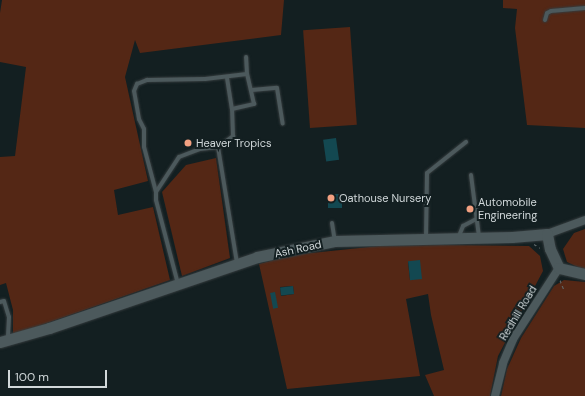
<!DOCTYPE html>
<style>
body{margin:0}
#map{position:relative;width:585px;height:396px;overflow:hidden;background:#131f21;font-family:"DM Sans",sans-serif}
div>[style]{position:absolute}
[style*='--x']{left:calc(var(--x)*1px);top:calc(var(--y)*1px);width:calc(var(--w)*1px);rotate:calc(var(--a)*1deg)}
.green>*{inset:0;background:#542715;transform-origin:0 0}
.building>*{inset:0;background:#134851;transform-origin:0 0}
.path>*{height:1px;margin-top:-0.5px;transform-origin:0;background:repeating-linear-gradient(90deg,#5f696b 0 3px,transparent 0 6px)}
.roads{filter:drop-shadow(0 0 1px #343b3d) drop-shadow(0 0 1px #343b3d)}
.lane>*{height:4px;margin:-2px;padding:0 2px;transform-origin:2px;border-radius:2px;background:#4c595c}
.street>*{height:8px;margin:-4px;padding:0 4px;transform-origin:4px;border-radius:4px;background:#4c595c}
.secondary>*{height:11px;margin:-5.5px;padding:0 5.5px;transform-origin:5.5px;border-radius:5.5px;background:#4c595c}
.dots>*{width:11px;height:11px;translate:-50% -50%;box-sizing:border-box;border:2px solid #131f21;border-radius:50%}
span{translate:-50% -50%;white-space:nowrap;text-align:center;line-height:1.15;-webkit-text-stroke:4px #131f21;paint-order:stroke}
.poi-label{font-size:11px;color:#d1d8da}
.left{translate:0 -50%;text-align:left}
.street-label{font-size:11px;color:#d1d8da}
.scale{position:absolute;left:8px;top:370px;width:99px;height:18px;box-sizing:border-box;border:2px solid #d1d8da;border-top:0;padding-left:5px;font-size:12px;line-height:14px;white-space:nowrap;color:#d1d8da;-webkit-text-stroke:3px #131f21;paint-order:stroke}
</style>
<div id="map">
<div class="green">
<i style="clip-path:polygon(2px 0,284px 0,281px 35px,140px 53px,135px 40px,125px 77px,148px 181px,114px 190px,118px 215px,153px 207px,170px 280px,13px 335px,13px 310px,6px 283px,0 285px,0 157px,15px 156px,26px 67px,0 62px,0 13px)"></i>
<i style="clip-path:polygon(503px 0,585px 0,585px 128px,527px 125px,515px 28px,517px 9px,503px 8px)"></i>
<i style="left:350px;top:27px;width:98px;height:47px;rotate:86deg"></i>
<i style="clip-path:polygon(216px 158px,230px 258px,182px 276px,162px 192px,186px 165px)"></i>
<i style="clip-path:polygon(585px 229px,585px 269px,582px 269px,567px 262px,563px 249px,574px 233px)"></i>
<i style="clip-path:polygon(evenodd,442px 245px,529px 246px,540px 256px,543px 271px,498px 356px,490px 396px,434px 396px,425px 375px,444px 370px,431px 315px,428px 294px,406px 299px,420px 376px,287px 389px,259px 264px,292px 255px,379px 246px,442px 245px,420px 261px,410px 280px,408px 262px,420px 261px,442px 245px,293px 286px,294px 294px,281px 296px,280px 287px,293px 286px)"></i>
<i style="clip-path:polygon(564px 280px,585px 282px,585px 396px,501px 396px,507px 369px,521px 338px,554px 286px)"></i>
</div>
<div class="building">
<i style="left:336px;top:138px;width:22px;height:13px;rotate:82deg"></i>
<i style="left:328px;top:194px;width:14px;height:14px"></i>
<i style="left:420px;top:260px;width:19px;height:12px;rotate:84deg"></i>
<i style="left:293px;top:286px;width:8px;height:13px;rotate:83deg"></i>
<i style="left:275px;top:292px;width:16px;height:5px;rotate:79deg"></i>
</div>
<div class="path">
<i style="--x:534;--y:244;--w:7;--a:34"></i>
<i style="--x:560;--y:280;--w:11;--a:68"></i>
</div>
<div class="roads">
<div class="lane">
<i style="--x:545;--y:20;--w:7;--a:-74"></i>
<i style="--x:547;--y:13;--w:4;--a:-27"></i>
<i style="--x:551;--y:11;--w:34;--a:-5"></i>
<i style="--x:227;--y:78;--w:31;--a:81"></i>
<i style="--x:252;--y:90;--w:25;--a:-5"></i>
<i style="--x:277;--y:88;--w:36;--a:81"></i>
<i style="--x:218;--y:147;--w:118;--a:80.7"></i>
<i style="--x:471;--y:175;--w:63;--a:82.6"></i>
<i style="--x:156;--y:192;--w:42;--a:-56.7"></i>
<i style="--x:179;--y:157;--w:22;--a:-21"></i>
<i style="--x:200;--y:149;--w:18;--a:-6"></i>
<i style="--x:218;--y:147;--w:19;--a:-36"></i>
<i style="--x:233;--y:136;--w:27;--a:-92"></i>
<i style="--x:232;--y:109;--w:23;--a:-13"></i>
<i style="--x:254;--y:104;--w:31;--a:-103"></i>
<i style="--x:247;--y:74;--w:17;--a:-93"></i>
<i style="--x:332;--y:223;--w:18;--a:81"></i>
<i style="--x:459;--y:236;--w:11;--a:-68"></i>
<i style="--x:463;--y:226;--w:15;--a:-28"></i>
<i style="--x:426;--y:238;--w:65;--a:-89.1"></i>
<i style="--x:427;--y:173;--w:50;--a:-38.5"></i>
<i style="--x:178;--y:284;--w:87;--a:-104.7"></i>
<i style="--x:156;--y:200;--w:8;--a:-90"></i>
<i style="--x:156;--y:192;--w:47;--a:-104.9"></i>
<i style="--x:144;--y:147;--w:18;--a:-90"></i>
<i style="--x:144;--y:129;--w:11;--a:-117"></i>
<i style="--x:139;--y:119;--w:28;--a:-100"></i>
<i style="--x:134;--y:91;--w:8;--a:-67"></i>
<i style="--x:137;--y:84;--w:11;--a:-22"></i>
<i style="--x:147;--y:80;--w:58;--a:-1"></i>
<i style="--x:205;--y:79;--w:42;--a:-6.8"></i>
<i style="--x:0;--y:302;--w:4;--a:-14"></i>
<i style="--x:4;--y:301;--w:17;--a:73"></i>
<i style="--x:9;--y:317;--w:22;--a:93"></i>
</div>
<div class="street">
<i style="--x:547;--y:234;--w:40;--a:-20.2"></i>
<i style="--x:495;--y:396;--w:34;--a:-76"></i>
<i style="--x:503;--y:363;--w:26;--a:-67"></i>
<i style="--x:513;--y:339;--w:85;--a:-57.1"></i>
</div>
<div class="secondary">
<i style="--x:0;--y:342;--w:51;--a:-15.9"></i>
<i style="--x:49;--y:328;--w:220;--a:-18.8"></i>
<i style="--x:257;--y:257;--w:80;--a:-11.6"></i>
<i style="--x:335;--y:241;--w:177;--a:-1.3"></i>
<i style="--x:512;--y:237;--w:35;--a:-5"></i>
<i style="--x:547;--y:234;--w:15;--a:79"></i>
<i style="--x:550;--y:249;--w:21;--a:65"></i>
<i style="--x:559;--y:268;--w:27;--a:13"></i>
</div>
</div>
<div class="dots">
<i style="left:188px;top:143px;background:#f2a081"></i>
<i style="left:331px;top:198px;background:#f2a081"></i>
<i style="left:470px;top:209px;background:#f2a081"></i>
</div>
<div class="poi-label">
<span class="left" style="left:196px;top:143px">Heaver Tropics</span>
<span class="left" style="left:339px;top:198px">Oathouse Nursery</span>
<span class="left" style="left:478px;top:209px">Automobile<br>Engineering</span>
</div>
<div class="street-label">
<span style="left:298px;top:249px;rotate:-12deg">Ash Road</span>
<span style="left:518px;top:313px;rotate:-59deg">Redhill Road</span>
</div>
<div class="scale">100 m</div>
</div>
